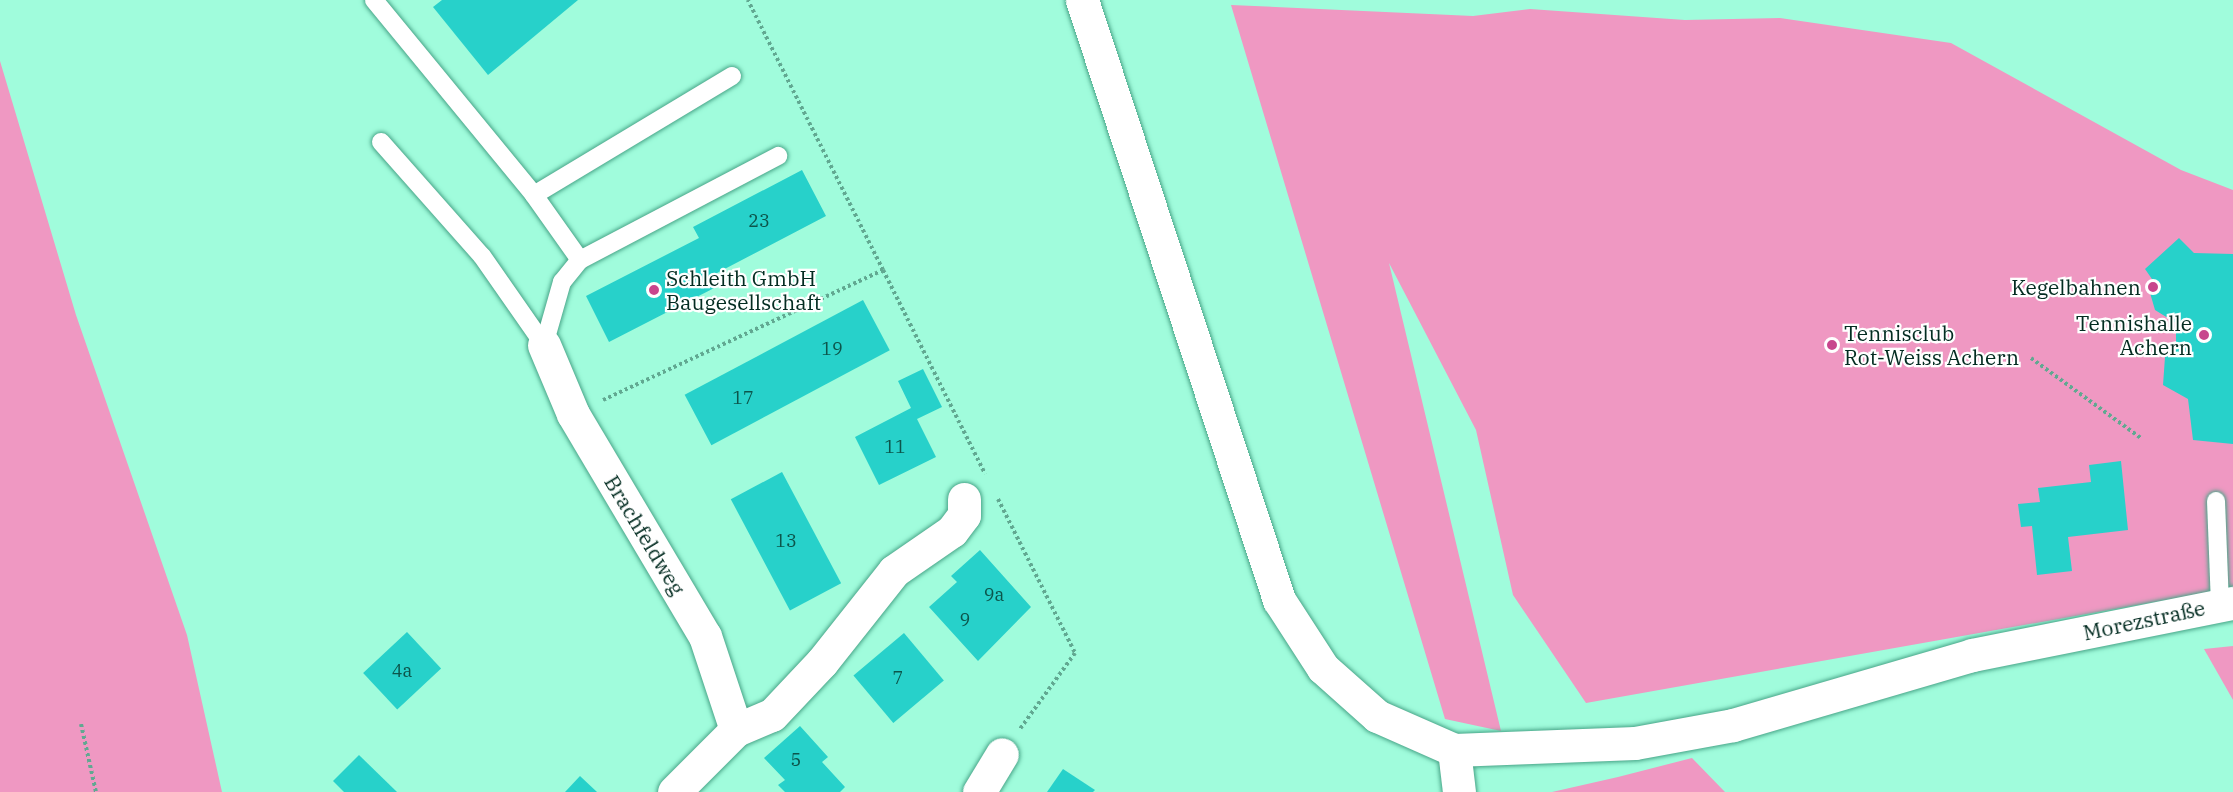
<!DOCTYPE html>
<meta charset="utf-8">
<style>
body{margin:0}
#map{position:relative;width:2233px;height:792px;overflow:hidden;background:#a0fcdc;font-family:"IBM Plex Serif",serif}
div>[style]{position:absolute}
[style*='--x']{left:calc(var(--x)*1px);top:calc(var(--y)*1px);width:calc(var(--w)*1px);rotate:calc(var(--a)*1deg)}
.green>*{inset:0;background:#ef98c2}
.building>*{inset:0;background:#27d1ca;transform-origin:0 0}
.path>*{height:4px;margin-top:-2px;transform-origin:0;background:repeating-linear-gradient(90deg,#61a891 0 3px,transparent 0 6px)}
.roads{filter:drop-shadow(0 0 2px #48a588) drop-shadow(0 0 2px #48a588)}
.lane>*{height:18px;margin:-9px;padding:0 9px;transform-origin:9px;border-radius:9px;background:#fff}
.street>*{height:33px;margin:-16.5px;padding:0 16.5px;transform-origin:16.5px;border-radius:16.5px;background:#fff}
.dots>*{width:16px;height:16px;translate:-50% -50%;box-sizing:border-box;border:3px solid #fff;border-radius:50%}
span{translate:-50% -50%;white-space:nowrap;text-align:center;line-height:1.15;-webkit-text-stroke:4.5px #fff;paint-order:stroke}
.number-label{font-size:18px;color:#0c554b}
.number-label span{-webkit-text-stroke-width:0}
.poi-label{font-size:21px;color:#032c21}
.left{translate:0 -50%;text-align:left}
.right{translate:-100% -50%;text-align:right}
.street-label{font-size:21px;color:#032c21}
</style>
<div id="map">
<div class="green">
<i style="clip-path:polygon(1231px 5px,1473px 16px,1530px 9px,1685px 20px,1780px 18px,1951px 43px,2181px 170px,2233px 190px,2233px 588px,1586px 703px,1513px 595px,1476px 430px,1389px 263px,1501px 731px,1445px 719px)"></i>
<i style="clip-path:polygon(0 61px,76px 315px,187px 635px,222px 792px,0 792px)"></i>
<i style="clip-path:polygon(2233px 646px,2233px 700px,2204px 649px)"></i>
<i style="clip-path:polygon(1692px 758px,1725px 792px,1552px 792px,1618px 777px)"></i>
</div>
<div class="building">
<i style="clip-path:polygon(442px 0,578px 0,488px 75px,433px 7px)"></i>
<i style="clip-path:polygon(802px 170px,826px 216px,717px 273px,722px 284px,609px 342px,586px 296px,699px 238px,693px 227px)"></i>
<i style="clip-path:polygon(2179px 238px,2194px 253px,2233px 254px,2233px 444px,2193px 440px,2188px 399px,2163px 385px,2165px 357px,2176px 347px,2176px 323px,2155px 310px,2148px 286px,2154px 282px,2145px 269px)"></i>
<i style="left:863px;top:300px;width:57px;height:202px;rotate:62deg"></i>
<i style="clip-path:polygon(923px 369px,942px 407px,917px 419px,936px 457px,879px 485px,855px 437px,911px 408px,898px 381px)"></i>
<i style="clip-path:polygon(2121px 461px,2128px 530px,2068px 537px,2072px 571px,2037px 575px,2032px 526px,2021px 527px,2018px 504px,2040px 502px,2038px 488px,2091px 482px,2089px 465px)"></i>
<i style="left:782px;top:472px;width:126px;height:58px;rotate:62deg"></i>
<i style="clip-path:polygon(980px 550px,1031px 607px,978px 661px,929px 607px,957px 582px,951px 576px)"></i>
<i style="left:407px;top:632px;width:50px;height:60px;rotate:47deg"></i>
<i style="left:904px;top:633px;width:62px;height:66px;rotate:50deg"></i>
<i style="clip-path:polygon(800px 726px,828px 757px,822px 762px,845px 787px,840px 792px,785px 792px,778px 785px,785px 780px,764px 758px)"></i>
<i style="clip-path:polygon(359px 755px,397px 792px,344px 792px,333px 781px)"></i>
<i style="clip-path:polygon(1063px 769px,1095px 790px,1093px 792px,1047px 792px)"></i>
<i style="clip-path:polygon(580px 776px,597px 792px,565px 792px)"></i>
</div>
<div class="path">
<i style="--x:883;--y:270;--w:228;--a:63.4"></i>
<i style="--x:2031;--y:358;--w:137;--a:36.1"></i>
<i style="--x:603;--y:400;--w:309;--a:-24.9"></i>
<i style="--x:883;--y:270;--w:302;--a:-116.6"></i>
<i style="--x:998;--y:499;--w:172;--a:63.4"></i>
<i style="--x:1075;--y:653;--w:94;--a:125.9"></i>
<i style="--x:81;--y:724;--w:70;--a:77.6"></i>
</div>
<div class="roads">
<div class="lane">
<i style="--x:374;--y:0;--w:252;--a:50.6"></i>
<i style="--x:381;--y:142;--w:152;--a:48.5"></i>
<i style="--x:482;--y:256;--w:108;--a:55.1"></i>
<i style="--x:580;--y:260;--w:80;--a:-125.3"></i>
<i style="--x:534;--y:195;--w:231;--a:-31"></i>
<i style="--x:544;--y:345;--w:66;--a:-74.1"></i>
<i style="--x:562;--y:282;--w:28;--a:-51"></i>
<i style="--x:580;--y:260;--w:224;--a:-27.7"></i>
<i style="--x:2216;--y:501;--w:103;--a:87.8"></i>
</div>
<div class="street">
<i style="--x:1082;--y:0;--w:632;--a:71.82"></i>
<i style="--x:1279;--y:600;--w:81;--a:57.1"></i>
<i style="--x:1323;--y:668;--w:72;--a:41.6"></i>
<i style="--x:1377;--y:716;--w:84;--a:23.8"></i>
<i style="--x:1454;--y:750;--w:181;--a:-2.2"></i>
<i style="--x:1635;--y:743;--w:100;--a:-10.4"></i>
<i style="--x:1733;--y:725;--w:249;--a:-16.3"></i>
<i style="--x:1972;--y:655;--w:266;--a:-11.3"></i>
<i style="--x:544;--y:345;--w:75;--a:67.2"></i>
<i style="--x:573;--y:414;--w:258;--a:59.3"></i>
<i style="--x:705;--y:636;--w:99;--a:71.7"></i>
<i style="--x:1454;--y:750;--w:42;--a:83.2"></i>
<i style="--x:674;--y:792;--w:88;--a:-45"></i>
<i style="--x:736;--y:730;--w:39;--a:-23"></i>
<i style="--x:772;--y:715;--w:73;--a:-46.7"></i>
<i style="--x:822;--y:662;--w:116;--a:-51.6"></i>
<i style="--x:894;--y:571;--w:70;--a:-34.6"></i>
<i style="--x:952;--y:531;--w:20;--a:-53"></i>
<i style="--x:964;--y:515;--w:16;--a:-90"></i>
<i style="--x:979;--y:792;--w:44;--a:-58.8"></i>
</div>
</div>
<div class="dots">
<i style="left:2153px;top:287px;background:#c8468d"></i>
<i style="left:654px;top:290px;background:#c8468d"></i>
<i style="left:2204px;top:335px;background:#c8468d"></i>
<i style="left:1832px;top:345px;background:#c8468d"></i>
</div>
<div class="number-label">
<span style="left:759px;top:221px">23</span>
<span style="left:832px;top:349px">19</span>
<span style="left:743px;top:398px">17</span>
<span style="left:895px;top:447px">11</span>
<span style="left:786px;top:541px">13</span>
<span style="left:994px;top:595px">9a</span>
<span style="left:965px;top:620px">9</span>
<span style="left:402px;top:671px">4a</span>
<span style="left:898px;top:678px">7</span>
<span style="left:796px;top:760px">5</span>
</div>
<div class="poi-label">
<span class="left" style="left:666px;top:290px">Schleith GmbH<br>Baugesellschaft</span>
<span class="right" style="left:2141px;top:287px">Kegelbahnen</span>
<span class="right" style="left:2192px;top:335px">Tennishalle<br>Achern</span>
<span class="left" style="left:1844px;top:345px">Tennisclub<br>Rot-Weiss Achern</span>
</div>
<div class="street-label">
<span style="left:645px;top:535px;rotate:59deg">Brachfeldweg</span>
<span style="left:2144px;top:620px;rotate:-12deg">Morezstraße</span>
</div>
</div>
